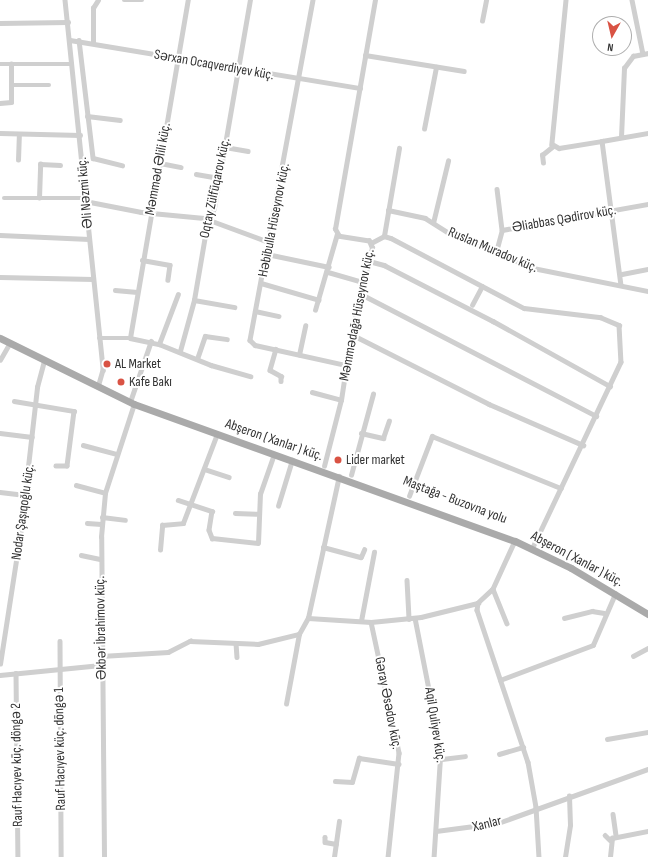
<!DOCTYPE html>
<meta charset="utf-8">
<style>
body{margin:0}
#map{position:relative;width:648px;height:857px;overflow:hidden;background:#fff;font-family:"Sofia Sans Condensed",sans-serif}
div>[style]{position:absolute}
[style*='--x']{left:calc(var(--x)*1px);top:calc(var(--y)*1px);width:calc(var(--w)*1px);rotate:calc(var(--a)*1deg)}
.minor>*{height:4.5px;margin:-2.25px;padding:0 2.25px;transform-origin:2.25px;border-radius:2.25px;background:#cfcfcf}
.primary>*{height:7px;margin:-3.5px;padding:0 3.5px;transform-origin:3.5px;border-radius:3.5px;background:#aaa}
.dots>*{width:11px;height:11px;translate:-50% -50%;box-sizing:border-box;border:2px solid #fff;border-radius:50%}
span{translate:-50% -50%;white-space:nowrap;text-align:center;line-height:1.15;-webkit-text-stroke:4px #fff;paint-order:stroke}
.street-label{font-size:14px;color:#323232}
.poi-label{font-size:14px;color:#323232}
.left{translate:0 -50%;text-align:left}
.north{position:absolute;left:592px;top:16px;width:40px;height:40px;box-sizing:border-box;background:#fff;border:1px solid #adadad;border-radius:50%;rotate:188deg;font-size:11px;font-weight:700;line-height:16px;text-align:center;color:#323232}
.north::after{content:'';display:block;margin:auto;width:14px;height:18px;background:#d95344;clip-path:polygon(50% 0,100% 100%,50% 72%,0 100%)}
</style>
<div id="map">
<div class="minor">
<i style="--x:65;--y:0;--w:372;--a:84.1"></i>
<i style="--x:103;--y:370;--w:15;--a:106"></i>
<i style="--x:124;--y:0;--w:18;--a:0"></i>
<i style="--x:313;--y:0;--w:346;--a:100.5"></i>
<i style="--x:250;--y:340;--w:7;--a:45"></i>
<i style="--x:255;--y:345;--w:93;--a:12.4"></i>
<i style="--x:566;--y:0;--w:145;--a:95.6"></i>
<i style="--x:552;--y:144;--w:8;--a:30"></i>
<i style="--x:559;--y:148;--w:44;--a:-9.2"></i>
<i style="--x:602;--y:141;--w:145;--a:82.5"></i>
<i style="--x:632;--y:0;--w:55;--a:78.5"></i>
<i style="--x:482;--y:21;--w:21;--a:-79"></i>
<i style="--x:0;--y:23;--w:68;--a:-0.8"></i>
<i style="--x:70;--y:40;--w:294;--a:9.4"></i>
<i style="--x:79;--y:40;--w:119;--a:83.2"></i>
<i style="--x:93;--y:158;--w:30;--a:14"></i>
<i style="--x:93;--y:42;--w:34;--a:-90"></i>
<i style="--x:93;--y:8;--w:9;--a:-58"></i>
<i style="--x:365;--y:55;--w:100;--a:9.2"></i>
<i style="--x:0;--y:64;--w:72;--a:0"></i>
<i style="--x:12;--y:85;--w:37;--a:0"></i>
<i style="--x:0;--y:103;--w:11;--a:-5"></i>
<i style="--x:11;--y:102;--w:38;--a:-90"></i>
<i style="--x:87;--y:116;--w:33;--a:7"></i>
<i style="--x:424;--y:129;--w:63;--a:-79"></i>
<i style="--x:0;--y:133;--w:80;--a:1.4"></i>
<i style="--x:621;--y:137;--w:69;--a:-87.5"></i>
<i style="--x:624;--y:68;--w:15;--a:-53"></i>
<i style="--x:633;--y:56;--w:15;--a:-11"></i>
<i style="--x:602;--y:141;--w:47;--a:-9.9"></i>
<i style="--x:225;--y:147;--w:23;--a:10"></i>
<i style="--x:18;--y:160;--w:25;--a:-88"></i>
<i style="--x:160;--y:163;--w:21;--a:11"></i>
<i style="--x:543;--y:163;--w:8;--a:-97"></i>
<i style="--x:542;--y:155;--w:13;--a:-39"></i>
<i style="--x:196;--y:174;--w:23;--a:10"></i>
<i style="--x:497;--y:189;--w:41;--a:83"></i>
<i style="--x:4;--y:198;--w:81;--a:0"></i>
<i style="--x:39;--y:198;--w:34;--a:-88"></i>
<i style="--x:40;--y:164;--w:20;--a:3"></i>
<i style="--x:85;--y:201;--w:57;--a:11.1"></i>
<i style="--x:141;--y:212;--w:63;--a:5.4"></i>
<i style="--x:204;--y:218;--w:69;--a:20.3"></i>
<i style="--x:388;--y:210;--w:38;--a:12"></i>
<i style="--x:425;--y:218;--w:28;--a:32"></i>
<i style="--x:449;--y:233;--w:91;--a:22.6"></i>
<i style="--x:533;--y:268;--w:117;--a:11.3"></i>
<i style="--x:433;--y:223;--w:64;--a:-76.4"></i>
<i style="--x:0;--y:235;--w:89;--a:2.6"></i>
<i style="--x:384;--y:236;--w:89;--a:-80.3"></i>
<i style="--x:371;--y:243;--w:15;--a:-28"></i>
<i style="--x:384;--y:236;--w:7;--a:16"></i>
<i style="--x:391;--y:238;--w:150;--a:27.8"></i>
<i style="--x:524;--y:308;--w:77;--a:6.8"></i>
<i style="--x:600;--y:317;--w:21;--a:23"></i>
<i style="--x:619;--y:325;--w:37;--a:87"></i>
<i style="--x:621;--y:362;--w:203;--a:115.4"></i>
<i style="--x:496;--y:252;--w:23;--a:-75"></i>
<i style="--x:502;--y:230;--w:148;--a:-10.1"></i>
<i style="--x:267;--y:254;--w:63;--a:11.8"></i>
<i style="--x:142;--y:260;--w:28;--a:10"></i>
<i style="--x:170;--y:265;--w:15;--a:98"></i>
<i style="--x:369;--y:261;--w:16;--a:15"></i>
<i style="--x:384;--y:265;--w:123;--a:27.2"></i>
<i style="--x:493;--y:321;--w:134;--a:29.1"></i>
<i style="--x:328;--y:272;--w:37;--a:16"></i>
<i style="--x:622;--y:274;--w:26;--a:-11"></i>
<i style="--x:0;--y:277;--w:93;--a:1.2"></i>
<i style="--x:261;--y:283;--w:60;--a:16.3"></i>
<i style="--x:115;--y:290;--w:22;--a:5"></i>
<i style="--x:361;--y:294;--w:265;--a:27.4"></i>
<i style="--x:194;--y:300;--w:41;--a:9.9"></i>
<i style="--x:472;--y:305;--w:21;--a:-62"></i>
<i style="--x:315;--y:310;--w:79;--a:-73.9"></i>
<i style="--x:255;--y:311;--w:24;--a:12"></i>
<i style="--x:351;--y:334;--w:155;--a:26.9"></i>
<i style="--x:489;--y:404;--w:103;--a:23.6"></i>
<i style="--x:99;--y:338;--w:31;--a:0"></i>
<i style="--x:130;--y:338;--w:30;--a:12"></i>
<i style="--x:159;--y:344;--w:56;--a:22"></i>
<i style="--x:211;--y:365;--w:41;--a:15.8"></i>
<i style="--x:130;--y:338;--w:343;--a:-80.3"></i>
<i style="--x:159;--y:344;--w:53;--a:-69.2"></i>
<i style="--x:276;--y:349;--w:22;--a:106"></i>
<i style="--x:270;--y:370;--w:13;--a:29"></i>
<i style="--x:281;--y:376;--w:5;--a:90"></i>
<i style="--x:180;--y:351;--w:53;--a:-74.6"></i>
<i style="--x:194;--y:300;--w:71;--a:-80.3"></i>
<i style="--x:206;--y:230;--w:23;--a:-70"></i>
<i style="--x:214;--y:208;--w:211;--a:-80.2"></i>
<i style="--x:299;--y:355;--w:30;--a:-78"></i>
<i style="--x:197;--y:359;--w:24;--a:-71"></i>
<i style="--x:205;--y:336;--w:22;--a:8"></i>
<i style="--x:0;--y:360;--w:20;--a:-60"></i>
<i style="--x:312;--y:392;--w:30;--a:15"></i>
<i style="--x:131;--y:399;--w:61;--a:-71"></i>
<i style="--x:14;--y:401;--w:61;--a:9.5"></i>
<i style="--x:74;--y:411;--w:55;--a:97.3"></i>
<i style="--x:67;--y:466;--w:11;--a:180"></i>
<i style="--x:0;--y:433;--w:32;--a:7"></i>
<i style="--x:361;--y:433;--w:23;--a:13"></i>
<i style="--x:383;--y:438;--w:18;--a:-71"></i>
<i style="--x:83;--y:445;--w:35;--a:15"></i>
<i style="--x:324;--y:466;--w:68;--a:-75.6"></i>
<i style="--x:341;--y:400;--w:67;--a:-81.4"></i>
<i style="--x:351;--y:334;--w:89;--a:-76.3"></i>
<i style="--x:372;--y:248;--w:8;--a:-113"></i>
<i style="--x:369;--y:241;--w:30;--a:-171"></i>
<i style="--x:339;--y:236;--w:8;--a:-120"></i>
<i style="--x:335;--y:229;--w:232;--a:-80.1"></i>
<i style="--x:204;--y:469;--w:26;--a:18"></i>
<i style="--x:351;--y:475;--w:84;--a:-74.8"></i>
<i style="--x:76;--y:485;--w:30;--a:15"></i>
<i style="--x:0;--y:492;--w:25;--a:7"></i>
<i style="--x:409;--y:496;--w:64;--a:-69"></i>
<i style="--x:432;--y:436;--w:139;--a:22"></i>
<i style="--x:178;--y:500;--w:36;--a:18"></i>
<i style="--x:212;--y:511;--w:19;--a:99"></i>
<i style="--x:209;--y:530;--w:9;--a:69"></i>
<i style="--x:212;--y:538;--w:46;--a:6.2"></i>
<i style="--x:258;--y:543;--w:49;--a:-87.7"></i>
<i style="--x:260;--y:494;--w:42;--a:-70.7"></i>
<i style="--x:278;--y:506;--w:48;--a:-73.1"></i>
<i style="--x:235;--y:513;--w:24;--a:2"></i>
<i style="--x:102;--y:517;--w:23;--a:7"></i>
<i style="--x:87;--y:523;--w:14;--a:4"></i>
<i style="--x:515;--y:541;--w:53;--a:114.6"></i>
<i style="--x:493;--y:589;--w:21;--a:137"></i>
<i style="--x:478;--y:603;--w:7;--a:98"></i>
<i style="--x:477;--y:610;--w:160;--a:71.5"></i>
<i style="--x:528;--y:762;--w:46;--a:79.9"></i>
<i style="--x:536;--y:807;--w:50;--a:86.6"></i>
<i style="--x:323;--y:547;--w:39;--a:15"></i>
<i style="--x:361;--y:557;--w:8;--a:-67"></i>
<i style="--x:160;--y:550;--w:25;--a:-85"></i>
<i style="--x:162;--y:525;--w:21;--a:-5"></i>
<i style="--x:183;--y:523;--w:95;--a:-69.1"></i>
<i style="--x:81;--y:555;--w:19;--a:12"></i>
<i style="--x:407;--y:580;--w:39;--a:87"></i>
<i style="--x:493;--y:589;--w:37;--a:68"></i>
<i style="--x:308;--y:618;--w:63;--a:3.6"></i>
<i style="--x:371;--y:622;--w:50;--a:-5.7"></i>
<i style="--x:421;--y:617;--w:59;--a:-13.8"></i>
<i style="--x:415;--y:618;--w:135;--a:78.9"></i>
<i style="--x:441;--y:750;--w:107;--a:93.7"></i>
<i style="--x:564;--y:618;--w:29;--a:-14"></i>
<i style="--x:592;--y:611;--w:12;--a:9"></i>
<i style="--x:361;--y:621;--w:70;--a:-79.3"></i>
<i style="--x:371;--y:622;--w:134;--a:77.9"></i>
<i style="--x:399;--y:753;--w:105;--a:96"></i>
<i style="--x:60;--y:641;--w:216;--a:89.7"></i>
<i style="--x:236;--y:643;--w:14;--a:86"></i>
<i style="--x:101;--y:656;--w:67;--a:-3.4"></i>
<i style="--x:168;--y:652;--w:25;--a:-27"></i>
<i style="--x:190;--y:641;--w:68;--a:2.5"></i>
<i style="--x:258;--y:644;--w:42;--a:-13.7"></i>
<i style="--x:633;--y:656;--w:17;--a:-28"></i>
<i style="--x:0;--y:664;--w:138;--a:-81.2"></i>
<i style="--x:21;--y:528;--w:142;--a:-83.5"></i>
<i style="--x:37;--y:387;--w:27;--a:-75"></i>
<i style="--x:16;--y:673;--w:184;--a:89.4"></i>
<i style="--x:0;--y:675;--w:101;--a:-5.7"></i>
<i style="--x:500;--y:680;--w:99;--a:-20.6"></i>
<i style="--x:593;--y:645;--w:56;--a:-66.7"></i>
<i style="--x:286;--y:704;--w:71;--a:-79.5"></i>
<i style="--x:299;--y:634;--w:18;--a:-61"></i>
<i style="--x:308;--y:618;--w:145;--a:-77.7"></i>
<i style="--x:607;--y:739;--w:42;--a:-9.7"></i>
<i style="--x:499;--y:754;--w:25;--a:-16"></i>
<i style="--x:442;--y:759;--w:23;--a:-7"></i>
<i style="--x:335;--y:781;--w:17;--a:3"></i>
<i style="--x:352;--y:782;--w:25;--a:-74"></i>
<i style="--x:359;--y:758;--w:40;--a:8.5"></i>
<i style="--x:613;--y:814;--w:22;--a:82"></i>
<i style="--x:436;--y:831;--w:63;--a:-7.4"></i>
<i style="--x:498;--y:823;--w:159;--a:-19.8"></i>
<i style="--x:605;--y:835;--w:7;--a:45"></i>
<i style="--x:325;--y:837;--w:5;--a:90"></i>
<i style="--x:325;--y:842;--w:11;--a:10"></i>
<i style="--x:104;--y:857;--w:320;--a:-90.5"></i>
<i style="--x:101;--y:537;--w:44;--a:-84.8"></i>
<i style="--x:105;--y:493;--w:94;--a:-72"></i>
<i style="--x:334;--y:857;--w:36;--a:-82"></i>
<i style="--x:565;--y:857;--w:32;--a:-81"></i>
<i style="--x:570;--y:825;--w:29;--a:-92"></i>
<i style="--x:610;--y:857;--w:19;--a:-84"></i>
<i style="--x:612;--y:838;--w:37;--a:-11"></i>
</div>
<div class="primary">
<i style="--x:0;--y:338;--w:149;--a:26.2"></i>
<i style="--x:134;--y:404;--w:405;--a:19.8"></i>
<i style="--x:515;--y:541;--w:62;--a:25.7"></i>
<i style="--x:571;--y:568;--w:90;--a:30.9"></i>
</div>
<div class="dots">
<i style="left:107px;top:364px;background:#d95344"></i>
<i style="left:121px;top:382px;background:#d95344"></i>
<i style="left:338px;top:460px;background:#d95344"></i>
</div>
<div class="street-label">
<span style="left:214px;top:65px;rotate:10deg">Sərxan Ocaqverdiyev küç.</span>
<span style="left:158px;top:169px;rotate:-80deg">Məmməd Əlili küç.</span>
<span style="left:215px;top:188px;rotate:-78deg">Oqtay Zülfüqarov küç.</span>
<span style="left:85px;top:193px;rotate:-95deg">Əli Nəzmi küç.</span>
<span style="left:564px;top:219px;rotate:-10deg">Əliabbas Qədirov küç.</span>
<span style="left:274px;top:220px;rotate:-79deg">Həbibulla Hüseynov küç.</span>
<span style="left:493px;top:250px;rotate:23deg">Ruslan Muradov küç.</span>
<span style="left:357px;top:315px;rotate:-79deg">Məmmədağa Hüseynov küç.</span>
<span style="left:274px;top:440px;rotate:19deg">Abşeron ( Xanlar ) küç.</span>
<span style="left:455px;top:500px;rotate:21deg">Maştağa - Buzovna yolu</span>
<span style="left:23px;top:512px;rotate:-82deg">Nodar Şaşıqoğlu küç.</span>
<span style="left:577px;top:559px;rotate:28deg">Abşeron ( Xanlar ) küç.</span>
<span style="left:101px;top:628px;rotate:-91deg">Əkbər İbrahimov küç.</span>
<span style="left:388px;top:703px;rotate:79deg">Gəray Əsədov küç.</span>
<span style="left:435px;top:725px;rotate:81deg">Aqil Quliyev küç.</span>
<span style="left:60px;top:749px;rotate:-91deg">Rauf Hacıyev küç. döngə 1</span>
<span style="left:17px;top:765px;rotate:-91deg">Rauf Hacıyev küç. döngə 2</span>
<span style="left:487px;top:824px;rotate:-14deg">Xanlar</span>
</div>
<div class="poi-label">
<span class="left" style="left:115px;top:364px">AL Market</span>
<span class="left" style="left:129px;top:382px">Kafe Bakı</span>
<span class="left" style="left:346px;top:460px">Lider market</span>
</div>
<div class="north">N</div>
</div>
